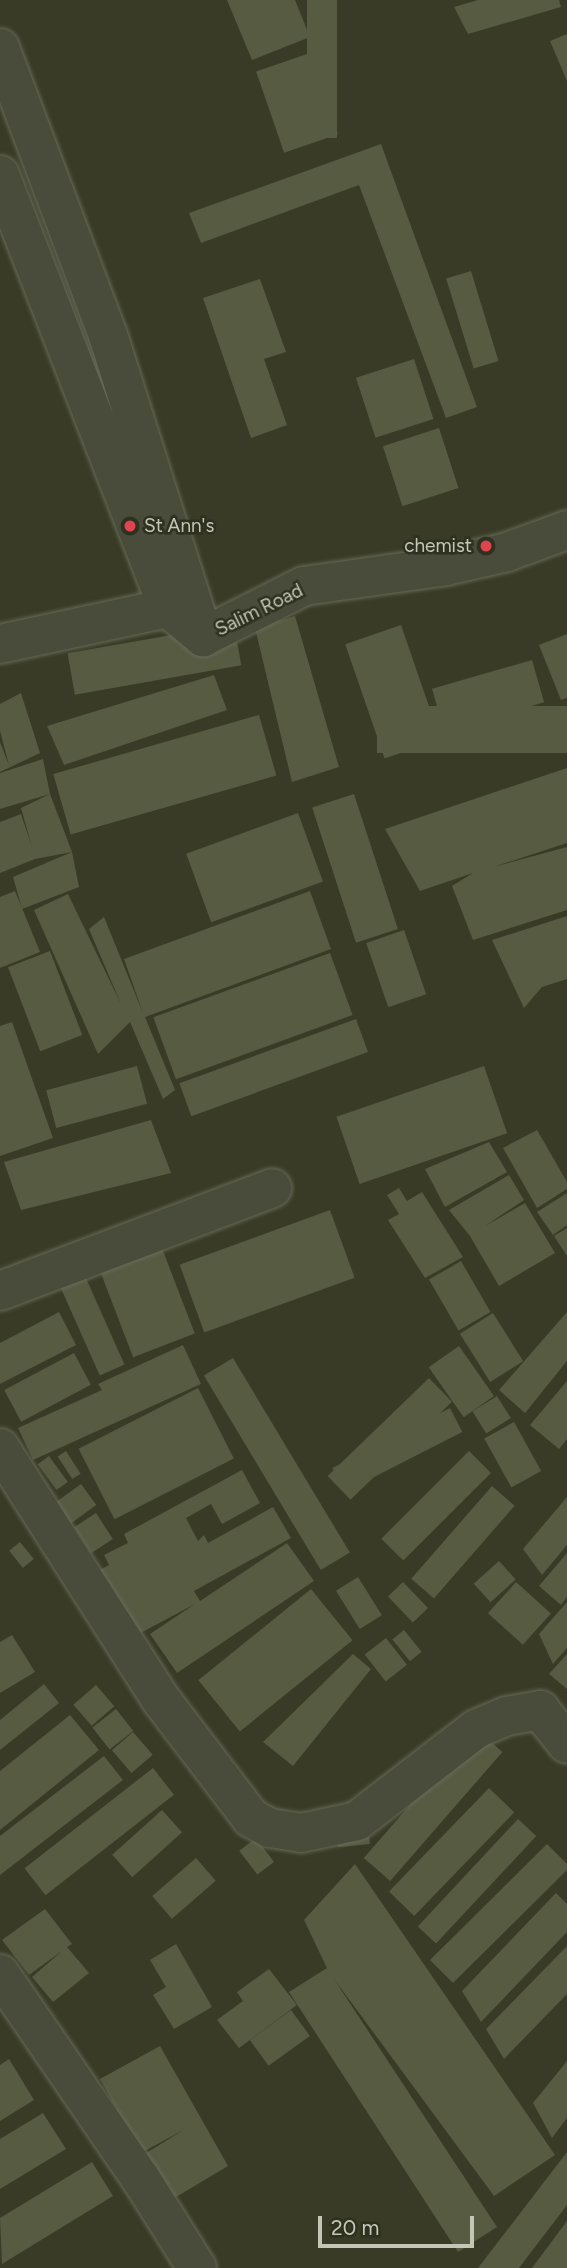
<!DOCTYPE html>
<style>
body{margin:0}
#map{position:relative;width:567px;height:2268px;overflow:hidden;background:#393b26;font-family:Figtree,sans-serif}
div>[style]{position:absolute}
[style*='--x']{left:calc(var(--x)*1px);top:calc(var(--y)*1px);width:calc(var(--w)*1px);rotate:calc(var(--a)*1deg)}
.building>*{inset:0;background:#575b42;transform-origin:0 0}
.roads{filter:drop-shadow(0 0 2px #676a58) drop-shadow(0 0 2px #676a58)}
.minor>*{height:38px;margin:-19px;padding:0 19px;transform-origin:19px;border-radius:19px;background:#494c3a}
.dots>*{width:19px;height:19px;translate:-50% -50%;box-sizing:border-box;border:4px solid #2e311f;border-radius:50%}
span{translate:-50% -50%;white-space:nowrap;text-align:center;line-height:1.15;-webkit-text-stroke:5px #2e311f;paint-order:stroke}
.poi-label{font-size:19px;color:#c4c7b5}
.left{translate:0 -50%;text-align:left}
.right{translate:-100% -50%;text-align:right}
.street-label{font-size:19px;color:#c4c7b5}
.scale{position:absolute;left:318px;top:2216px;width:156px;height:32px;box-sizing:border-box;border:4px solid #c4c7b5;border-top:0;padding-left:9px;font-size:21px;line-height:24px;white-space:nowrap;color:#c4c7b5;-webkit-text-stroke:5px #2e311f;paint-order:stroke}
</style>
<div id="map">
<div class="building">
<i style="clip-path:polygon(227px 0,295px 0,310px 37px,252px 60px)"></i>
<i style="left:307px;top:0;width:30px;height:138px"></i>
<i style="clip-path:polygon(478px 0,559px 0,561px 7px,468px 34px,454px 7px)"></i>
<i style="clip-path:polygon(567px 34px,567px 81px,550px 41px)"></i>
<i style="left:310px;top:53px;width:86px;height:57px;rotate:71deg"></i>
<i style="clip-path:polygon(381px 144px,477px 407px,446px 418px,359px 185px,201px 243px,189px 213px)"></i>
<i style="left:471px;top:271px;width:94px;height:26px;rotate:73deg"></i>
<i style="clip-path:polygon(260px 279px,286px 352px,264px 359px,287px 425px,251px 438px,203px 298px)"></i>
<i style="left:414px;top:359px;width:63px;height:61px;rotate:72deg"></i>
<i style="left:439px;top:428px;width:63px;height:59px;rotate:72deg"></i>
<i style="clip-path:polygon(295px 616px,339px 767px,292px 782px,255px 628px)"></i>
<i style="left:234px;top:624px;width:42px;height:169px;rotate:80deg"></i>
<i style="left:401px;top:625px;width:121px;height:59px;rotate:71deg"></i>
<i style="clip-path:polygon(567px 634px,567px 698px,561px 700px,539px 645px)"></i>
<i style="left:532px;top:660px;width:44px;height:104px;rotate:74deg"></i>
<i style="clip-path:polygon(214px 675px,227px 710px,64px 765px,47px 726px)"></i>
<i style="clip-path:polygon(21px 693px,40px 753px,0 772px,0 742px,9px 765px,0 731px,0 704px)"></i>
<i style="left:567px;top:706px;width:47px;height:190px;rotate:90deg"></i>
<i style="left:259px;top:715px;width:63px;height:214px;rotate:74deg"></i>
<i style="clip-path:polygon(43px 759px,50px 794px,72px 852px,35px 859px,0 873px,0 822px,21px 814px,32px 847px,21px 808px,50px 794px,0 809px,0 773px)"></i>
<i style="clip-path:polygon(567px 768px,567px 843px,493px 867px,567px 847px,567px 910px,473px 940px,452px 886px,473px 873px,420px 891px,385px 829px)"></i>
<i style="left:354px;top:794px;width:142px;height:44px;rotate:72deg"></i>
<i style="left:298px;top:813px;width:73px;height:119px;rotate:70deg"></i>
<i style="clip-path:polygon(72px 852px,79px 887px,22px 909px,13px 877px)"></i>
<i style="clip-path:polygon(15px 891px,40px 952px,0 968px,0 897px)"></i>
<i style="clip-path:polygon(310px 891px,331px 949px,145px 1017px,175px 1090px,163px 1099px,130px 1022px,98px 1054px,34px 910px,68px 894px,121px 1004px,89px 929px,104px 917px,143px 1013px,124px 959px)"></i>
<i style="clip-path:polygon(567px 916px,567px 979px,542px 987px,524px 1008px,492px 940px)"></i>
<i style="left:404px;top:930px;width:68px;height:40px;rotate:71deg"></i>
<i style="left:50px;top:951px;width:90px;height:45px;rotate:69deg"></i>
<i style="left:330px;top:953px;width:66px;height:188px;rotate:70deg"></i>
<i style="left:356px;top:1019px;width:35px;height:188px;rotate:70deg"></i>
<i style="clip-path:polygon(12px 1022px,53px 1138px,0 1156px,0 1026px)"></i>
<i style="left:137px;top:1066px;width:39px;height:94px;rotate:75deg"></i>
<i style="left:484px;top:1066px;width:71px;height:156px;rotate:71deg"></i>
<i style="clip-path:polygon(151px 1120px,171px 1173px,21px 1210px,4px 1162px)"></i>
<i style="clip-path:polygon(537px 1130px,567px 1182px,567px 1189px,537px 1208px,503px 1148px)"></i>
<i style="clip-path:polygon(489px 1142px,507px 1172px,445px 1207px,425px 1169px)"></i>
<i style="clip-path:polygon(509px 1175px,524px 1200px,485px 1226px,525px 1203px,555px 1253px,499px 1286px,470px 1236px,449px 1210px)"></i>
<i style="clip-path:polygon(399px 1188px,407px 1201px,422px 1192px,463px 1257px,425px 1278px,388px 1220px,399px 1214px,387px 1195px)"></i>
<i style="clip-path:polygon(567px 1193px,567px 1225px,553px 1235px,537px 1212px)"></i>
<i style="left:330px;top:1210px;width:72px;height:160px;rotate:70deg"></i>
<i style="clip-path:polygon(567px 1228px,567px 1256px,554px 1236px)"></i>
<i style="left:160px;top:1243px;width:97px;height:66px;rotate:69deg"></i>
<i style="left:461px;top:1261px;width:59px;height:37px;rotate:60deg"></i>
<i style="left:85px;top:1276px;width:97px;height:27px;rotate:66deg"></i>
<i style="clip-path:polygon(59px 1312px,76px 1345px,0 1384px,0 1343px)"></i>
<i style="clip-path:polygon(567px 1312px,567px 1361px,525px 1413px,499px 1390px)"></i>
<i style="left:493px;top:1313px;width:57px;height:39px;rotate:58deg"></i>
<i style="clip-path:polygon(183px 1345px,201px 1384px,33px 1460px,18px 1428px,102px 1390px,98px 1384px)"></i>
<i style="left:459px;top:1346px;width:61px;height:37px;rotate:55deg"></i>
<i style="left:74px;top:1353px;width:36px;height:79px;rotate:62deg"></i>
<i style="left:233px;top:1358px;width:227px;height:34px;rotate:59deg"></i>
<i style="left:429px;top:1378px;width:33px;height:141px;rotate:46deg"></i>
<i style="clip-path:polygon(567px 1381px,567px 1439px,559px 1449px,530px 1425px)"></i>
<i style="left:198px;top:1388px;width:79px;height:134px;rotate:63deg"></i>
<i style="left:497px;top:1396px;width:26px;height:29px;rotate:58deg"></i>
<i style="left:450px;top:1408px;width:27px;height:132px;rotate:63deg"></i>
<i style="left:514px;top:1422px;width:56px;height:34px;rotate:61deg"></i>
<i style="left:66px;top:1451px;width:27px;height:10px;rotate:57deg"></i>
<i style="left:469px;top:1451px;width:31px;height:124px;rotate:45deg"></i>
<i style="left:49px;top:1456px;width:32px;height:14px;rotate:54deg"></i>
<i style="clip-path:polygon(242px 1470px,260px 1503px,222px 1524px,211px 1504px,186px 1518px,198px 1541px,204px 1535px,208px 1543px,273px 1507px,291px 1538px,194px 1591px,200px 1601px,287px 1543px,314px 1581px,177px 1673px,150px 1634px,195px 1604px,133px 1637px,98px 1571px,109px 1565px,104px 1555px,128px 1543px,124px 1534px)"></i>
<i style="left:81px;top:1484px;width:26px;height:32px;rotate:54deg"></i>
<i style="left:492px;top:1486px;width:30px;height:123px;rotate:41deg"></i>
<i style="clip-path:polygon(567px 1497px,567px 1545px,542px 1575px,523px 1549px)"></i>
<i style="left:96px;top:1513px;width:31px;height:26px;rotate:57deg"></i>
<i style="left:20px;top:1542px;width:22px;height:14px;rotate:51deg"></i>
<i style="clip-path:polygon(567px 1553px,567px 1597px,561px 1605px,539px 1586px)"></i>
<i style="left:499px;top:1561px;width:25px;height:34px;rotate:48deg"></i>
<i style="left:358px;top:1577px;width:45px;height:26px;rotate:58deg"></i>
<i style="left:403px;top:1582px;width:36px;height:21px;rotate:46deg"></i>
<i style="left:516px;top:1582px;width:47px;height:42px;rotate:42deg"></i>
<i style="left:311px;top:1589px;width:66px;height:145px;rotate:51deg"></i>
<i style="clip-path:polygon(567px 1602px,567px 1648px,553px 1664px,539px 1634px)"></i>
<i style="left:404px;top:1630px;width:28px;height:15px;rotate:51deg"></i>
<i style="clip-path:polygon(12px 1635px,35px 1672px,0 1693px,0 1642px)"></i>
<i style="left:386px;top:1638px;width:34px;height:27px;rotate:52deg"></i>
<i style="clip-path:polygon(353px 1654px,371px 1669px,293px 1766px,263px 1742px)"></i>
<i style="clip-path:polygon(567px 1654px,567px 1689px,549px 1674px)"></i>
<i style="clip-path:polygon(44px 1684px,59px 1703px,0 1750px,0 1720px)"></i>
<i style="left:96px;top:1685px;width:28px;height:30px;rotate:49deg"></i>
<i style="left:116px;top:1709px;width:28px;height:30px;rotate:52deg"></i>
<i style="clip-path:polygon(70px 1715px,99px 1750px,0 1830px,0 1771px)"></i>
<i style="left:476px;top:1729px;width:35px;height:171px;rotate:41deg"></i>
<i style="left:133px;top:1732px;width:30px;height:28px;rotate:49deg"></i>
<i style="clip-path:polygon(104px 1756px,123px 1780px,0 1875px,0 1836px)"></i>
<i style="left:153px;top:1768px;width:34px;height:163px;rotate:52deg"></i>
<i style="left:489px;top:1788px;width:35px;height:144px;rotate:44deg"></i>
<i style="left:162px;top:1810px;width:30px;height:67px;rotate:48deg"></i>
<i style="left:518px;top:1819px;width:25px;height:147px;rotate:43deg"></i>
<i style="left:368px;top:1826px;width:18px;height:32px;rotate:84deg"></i>
<i style="left:256px;top:1838px;width:30px;height:21px;rotate:53deg"></i>
<i style="clip-path:polygon(547px 1844px,567px 1864px,567px 1870px,453px 1983px,430px 1960px)"></i>
<i style="left:196px;top:1858px;width:30px;height:58px;rotate:49deg"></i>
<i style="clip-path:polygon(355px 1864px,555px 2155px,494px 2196px,334px 1979px,497px 2227px,458px 2252px,289px 1992px,327px 1968px,304px 1920px)"></i>
<i style="clip-path:polygon(556px 1893px,567px 1904px,567px 1932px,481px 2022px,462px 1991px)"></i>
<i style="clip-path:polygon(45px 1909px,72px 1944px,67px 1947px,89px 1973px,53px 2002px,32px 1977px,62px 1951px,29px 1975px,2px 1940px)"></i>
<i style="clip-path:polygon(176px 1944px,212px 2007px,174px 2029px,153px 1995px,166px 1987px,150px 1960px)"></i>
<i style="clip-path:polygon(567px 1946px,567px 1994px,504px 2059px,486px 2029px)"></i>
<i style="clip-path:polygon(269px 1969px,297px 2005px,239px 2048px,217px 2020px,243px 2001px,237px 1992px)"></i>
<i style="left:291px;top:2010px;width:32px;height:51px;rotate:54deg"></i>
<i style="clip-path:polygon(160px 2046px,228px 2166px,171px 2200px,143px 2155px,185px 2129px,141px 2153px,100px 2079px)"></i>
<i style="clip-path:polygon(9px 2059px,34px 2100px,0 2121px,0 2065px)"></i>
<i style="clip-path:polygon(567px 2061px,567px 2118px,552px 2138px,533px 2103px)"></i>
<i style="clip-path:polygon(43px 2113px,66px 2149px,0 2189px,0 2139px)"></i>
<i style="clip-path:polygon(567px 2152px,567px 2205px,519px 2268px,478px 2268px)"></i>
<i style="clip-path:polygon(92px 2162px,113px 2196px,2px 2264px,0 2218px)"></i>
<i style="clip-path:polygon(567px 2221px,567px 2268px,532px 2268px)"></i>
</div>
<div class="roads">
<div class="minor">
<i style="--x:0;--y:48;--w:307;--a:69.4"></i>
<i style="--x:108;--y:335;--w:317;--a:72.5"></i>
<i style="--x:0;--y:175;--w:464;--a:68.8"></i>
<i style="--x:0;--y:644;--w:172;--a:-12.1"></i>
<i style="--x:168;--y:608;--w:45;--a:39.6"></i>
<i style="--x:203;--y:637;--w:113;--a:-26.8"></i>
<i style="--x:304;--y:586;--w:143;--a:-8"></i>
<i style="--x:446;--y:566;--w:63;--a:-12.9"></i>
<i style="--x:507;--y:552;--w:64;--a:-20.1"></i>
<i style="--x:0;--y:1291;--w:291;--a:-20.7"></i>
<i style="--x:0;--y:1448;--w:300;--a:57.4"></i>
<i style="--x:162;--y:1701;--w:147;--a:52.7"></i>
<i style="--x:251;--y:1818;--w:21;--a:28"></i>
<i style="--x:270;--y:1828;--w:31;--a:9"></i>
<i style="--x:301;--y:1833;--w:57;--a:-12.1"></i>
<i style="--x:357;--y:1821;--w:150;--a:-37.7"></i>
<i style="--x:476;--y:1729;--w:34;--a:-23"></i>
<i style="--x:507;--y:1716;--w:34;--a:-10"></i>
<i style="--x:540;--y:1710;--w:43;--a:51.5"></i>
<i style="--x:0;--y:1974;--w:249;--a:55.5"></i>
<i style="--x:141;--y:2179;--w:105;--a:57.8"></i>
</div>
</div>
<div class="dots">
<i style="left:130px;top:526px;background:#e0444e"></i>
<i style="left:486px;top:546px;background:#e0444e"></i>
</div>
<div class="poi-label">
<span class="left" style="left:144px;top:526px">St Ann's</span>
<span class="right" style="left:472px;top:546px">chemist</span>
</div>
<div class="street-label">
<span style="left:259px;top:610px;rotate:-26deg">Salim Road</span>
</div>
<div class="scale">20 m</div>
</div>
